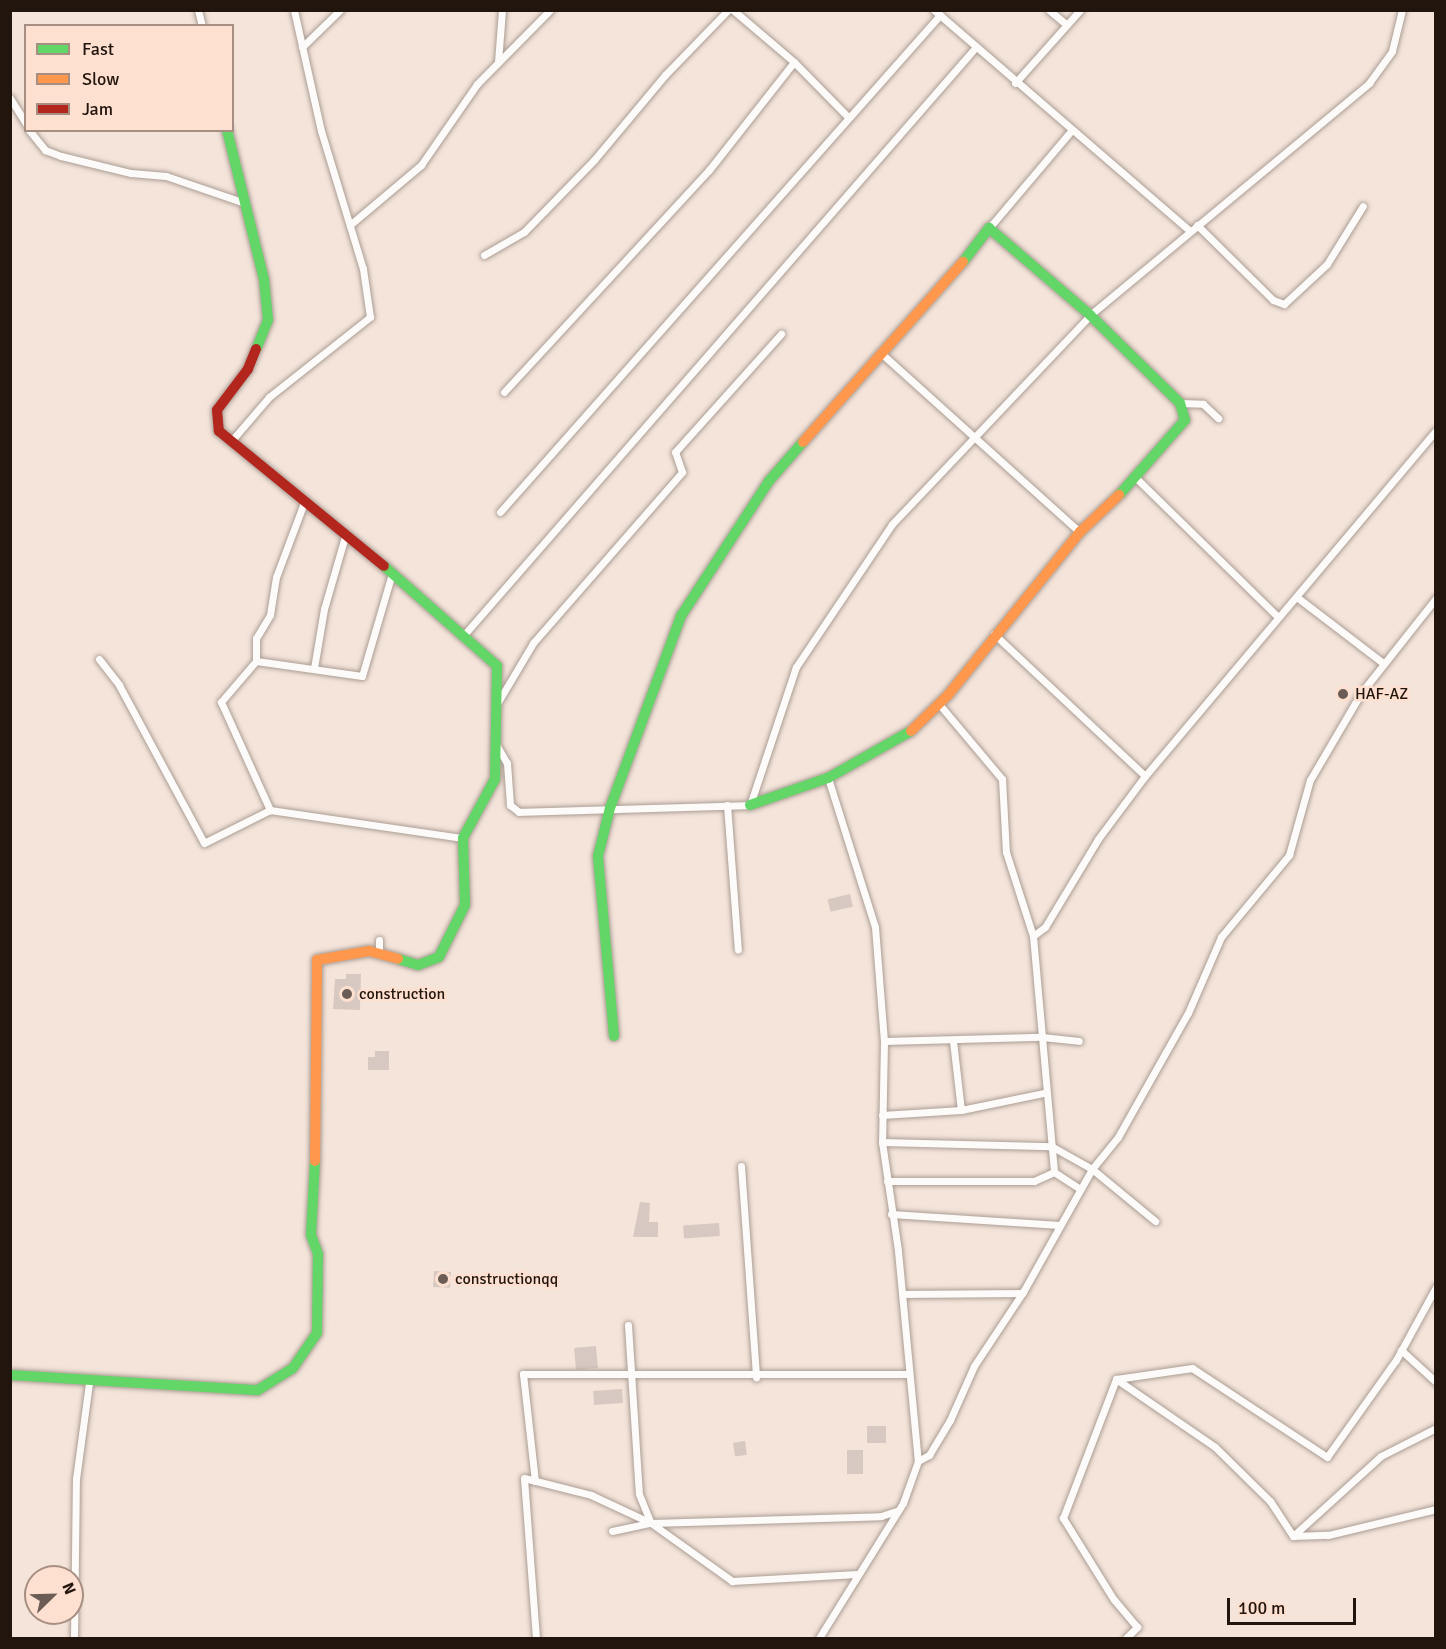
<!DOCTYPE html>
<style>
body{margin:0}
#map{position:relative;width:1446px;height:1649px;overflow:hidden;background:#f4e4da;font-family:Signika,sans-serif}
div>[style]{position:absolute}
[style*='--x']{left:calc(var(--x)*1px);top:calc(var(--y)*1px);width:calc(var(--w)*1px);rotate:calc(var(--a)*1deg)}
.building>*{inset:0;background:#d7c9c1;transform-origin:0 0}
.roads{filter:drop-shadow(0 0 2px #ab9e95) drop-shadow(0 0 2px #ab9e95)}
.street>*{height:7px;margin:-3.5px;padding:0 3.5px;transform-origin:3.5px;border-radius:3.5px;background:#fdfbf9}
.fast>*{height:10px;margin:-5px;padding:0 5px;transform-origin:5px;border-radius:5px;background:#63d668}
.slow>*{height:10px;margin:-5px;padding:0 5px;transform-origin:5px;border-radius:5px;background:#ff974d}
.jam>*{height:10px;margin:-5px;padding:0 5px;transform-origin:5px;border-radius:5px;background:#b3261e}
.dots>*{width:16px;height:16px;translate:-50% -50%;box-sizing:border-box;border:3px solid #fee0d0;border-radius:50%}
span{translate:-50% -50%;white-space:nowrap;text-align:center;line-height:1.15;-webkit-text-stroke:5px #fee0d0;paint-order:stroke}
.poi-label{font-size:16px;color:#21150e}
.left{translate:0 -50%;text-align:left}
.frame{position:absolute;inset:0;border:12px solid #21150e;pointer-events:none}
.legend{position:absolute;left:24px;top:24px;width:210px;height:108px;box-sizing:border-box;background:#fee0d0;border:2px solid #a68f82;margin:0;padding:8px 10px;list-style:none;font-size:18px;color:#21150e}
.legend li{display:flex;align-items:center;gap:12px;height:30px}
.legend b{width:30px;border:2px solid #a68f82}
.north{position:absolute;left:24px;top:1565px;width:60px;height:60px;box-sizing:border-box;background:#fee0d0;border:2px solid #a68f82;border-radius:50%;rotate:67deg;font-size:16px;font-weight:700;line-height:24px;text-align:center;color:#21150e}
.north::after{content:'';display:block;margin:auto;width:21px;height:27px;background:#6b5d55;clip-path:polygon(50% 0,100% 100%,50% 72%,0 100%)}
.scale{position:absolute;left:1227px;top:1598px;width:129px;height:27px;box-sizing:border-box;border:3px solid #21150e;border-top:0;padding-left:8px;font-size:18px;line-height:21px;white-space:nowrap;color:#21150e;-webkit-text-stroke:4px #fee0d0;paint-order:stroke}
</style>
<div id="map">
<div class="building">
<i style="left:850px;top:894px;width:13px;height:23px;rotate:77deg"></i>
<i style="clip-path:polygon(346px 974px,361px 974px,360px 1010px,333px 1009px,335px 979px,346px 979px)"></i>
<i style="clip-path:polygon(375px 1051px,389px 1051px,389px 1070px,368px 1070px,368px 1057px,375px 1057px)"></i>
<i style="clip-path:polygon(640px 1202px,650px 1203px,649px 1222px,658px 1222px,658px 1237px,633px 1237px)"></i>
<i style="left:719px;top:1223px;width:13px;height:36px;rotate:86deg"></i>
<i style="left:434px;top:1271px;width:17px;height:16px;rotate:3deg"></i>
<i style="left:596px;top:1346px;width:22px;height:22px;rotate:85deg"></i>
<i style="left:622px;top:1389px;width:14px;height:29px;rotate:86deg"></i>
<i style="left:867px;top:1426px;width:19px;height:17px"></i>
<i style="left:745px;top:1441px;width:14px;height:12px;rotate:82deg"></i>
<i style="left:847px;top:1450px;width:16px;height:24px"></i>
</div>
<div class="roads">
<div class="street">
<i style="--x:198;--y:10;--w:16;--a:76"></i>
<i style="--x:733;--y:10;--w:80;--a:40.4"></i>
<i style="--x:794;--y:62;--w:76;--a:45.5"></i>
<i style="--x:934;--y:10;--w:338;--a:40.8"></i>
<i style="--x:1049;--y:10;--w:23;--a:40"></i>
<i style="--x:302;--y:47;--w:53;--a:-44.2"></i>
<i style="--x:498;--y:62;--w:52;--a:-85.6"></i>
<i style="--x:1015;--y:83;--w:98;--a:-48.3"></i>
<i style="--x:10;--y:98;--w:31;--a:58"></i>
<i style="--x:29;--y:130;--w:26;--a:51"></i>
<i style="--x:45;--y:150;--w:17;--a:21"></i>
<i style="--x:61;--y:156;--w:72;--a:13.7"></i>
<i style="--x:131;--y:173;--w:35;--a:5"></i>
<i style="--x:166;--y:176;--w:83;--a:18.9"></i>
<i style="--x:351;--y:224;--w:92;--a:-40.1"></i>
<i style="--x:421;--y:165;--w:98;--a:-55.3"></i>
<i style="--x:477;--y:84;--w:104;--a:-45.4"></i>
<i style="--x:1197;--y:225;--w:107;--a:44.6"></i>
<i style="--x:1273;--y:300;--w:12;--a:20"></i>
<i style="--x:1284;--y:304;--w:59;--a:-42.9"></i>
<i style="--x:1327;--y:264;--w:68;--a:-58.2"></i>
<i style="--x:989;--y:228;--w:127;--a:-49.8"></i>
<i style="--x:484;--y:255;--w:46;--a:-29.9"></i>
<i style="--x:524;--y:232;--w:100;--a:-45.8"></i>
<i style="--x:594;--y:160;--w:111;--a:-50.1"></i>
<i style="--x:665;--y:75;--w:91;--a:-45.9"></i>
<i style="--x:882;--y:354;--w:266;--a:42"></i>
<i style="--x:504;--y:392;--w:302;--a:-47.3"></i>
<i style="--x:709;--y:170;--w:137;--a:-51.8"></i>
<i style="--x:1180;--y:403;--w:23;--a:2"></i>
<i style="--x:1203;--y:404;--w:21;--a:43"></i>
<i style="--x:233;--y:439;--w:55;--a:-49.4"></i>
<i style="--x:269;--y:397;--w:129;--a:-38.4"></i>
<i style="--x:370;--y:317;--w:49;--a:-98.3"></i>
<i style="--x:363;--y:269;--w:144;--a:-106.9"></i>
<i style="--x:321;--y:131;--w:124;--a:-102.6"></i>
<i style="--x:1136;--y:478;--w:197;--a:44.4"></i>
<i style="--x:305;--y:500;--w:82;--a:110.6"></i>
<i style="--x:276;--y:577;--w:38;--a:99"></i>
<i style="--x:270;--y:615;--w:27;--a:121"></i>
<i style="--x:256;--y:638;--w:23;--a:90"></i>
<i style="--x:256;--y:661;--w:107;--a:8.1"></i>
<i style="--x:362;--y:676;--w:103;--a:-73.7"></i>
<i style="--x:500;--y:512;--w:664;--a:-48.48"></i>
<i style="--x:1298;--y:598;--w:107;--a:37.4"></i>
<i style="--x:994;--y:634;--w:207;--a:43.2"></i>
<i style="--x:463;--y:636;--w:781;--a:-48.95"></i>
<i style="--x:99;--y:659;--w:33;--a:52"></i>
<i style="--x:119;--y:685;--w:179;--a:61.7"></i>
<i style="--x:204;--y:843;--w:74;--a:-26.6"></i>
<i style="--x:270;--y:810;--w:195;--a:8.3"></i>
<i style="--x:256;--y:661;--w:54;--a:130.5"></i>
<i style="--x:221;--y:702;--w:119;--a:65.6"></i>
<i style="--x:314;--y:668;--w:60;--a:-80.4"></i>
<i style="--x:324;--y:609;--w:79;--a:-73.9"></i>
<i style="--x:498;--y:702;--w:69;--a:-59.3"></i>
<i style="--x:533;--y:643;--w:227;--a:-48.9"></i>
<i style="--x:682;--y:472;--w:21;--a:-109"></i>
<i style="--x:675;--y:452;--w:159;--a:-48.1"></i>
<i style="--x:939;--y:704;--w:98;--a:50"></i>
<i style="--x:1002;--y:779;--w:73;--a:86.9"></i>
<i style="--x:1006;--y:852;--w:88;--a:72.2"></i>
<i style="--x:1033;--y:936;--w:237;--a:84.9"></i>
<i style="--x:497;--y:746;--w:20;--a:60"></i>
<i style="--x:507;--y:763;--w:42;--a:85.9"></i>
<i style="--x:510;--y:805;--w:11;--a:38"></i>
<i style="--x:519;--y:812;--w:231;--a:-1.7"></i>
<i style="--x:750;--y:805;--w:145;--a:-71.6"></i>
<i style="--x:796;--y:667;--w:172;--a:-56.1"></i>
<i style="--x:892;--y:524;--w:288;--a:-46.5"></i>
<i style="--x:1090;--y:315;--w:363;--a:-39.7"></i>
<i style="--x:1369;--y:83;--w:39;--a:-54"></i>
<i style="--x:1392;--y:51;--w:42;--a:-76.3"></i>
<i style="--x:828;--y:778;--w:156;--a:72.5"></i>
<i style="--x:875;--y:927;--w:114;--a:85.5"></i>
<i style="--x:884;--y:1041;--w:101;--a:91.1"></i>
<i style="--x:882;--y:1142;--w:110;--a:81.6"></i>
<i style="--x:898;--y:1251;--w:211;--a:84.6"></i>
<i style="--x:727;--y:805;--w:145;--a:85.7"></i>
<i style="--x:1033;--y:936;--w:15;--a:-37"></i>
<i style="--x:1045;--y:927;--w:103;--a:-58.9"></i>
<i style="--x:1098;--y:839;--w:79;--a:-53.3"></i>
<i style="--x:1145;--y:776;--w:451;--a:-49.9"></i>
<i style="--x:379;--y:954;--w:14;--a:-90"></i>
<i style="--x:884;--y:1041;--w:158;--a:-1.5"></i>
<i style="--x:1042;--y:1037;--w:37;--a:6"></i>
<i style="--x:953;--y:1041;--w:69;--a:83.4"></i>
<i style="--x:882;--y:1115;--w:79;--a:-3.6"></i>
<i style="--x:961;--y:1110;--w:85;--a:-11.6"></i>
<i style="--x:882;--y:1142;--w:169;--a:1.4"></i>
<i style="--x:1051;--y:1146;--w:47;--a:29.3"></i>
<i style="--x:1092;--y:1169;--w:82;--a:39.5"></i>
<i style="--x:741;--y:1166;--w:212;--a:85.9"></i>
<i style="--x:887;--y:1181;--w:147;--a:0"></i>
<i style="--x:1034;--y:1181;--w:22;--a:-24"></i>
<i style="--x:1054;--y:1172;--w:31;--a:33"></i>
<i style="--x:891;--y:1214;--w:169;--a:3.7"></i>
<i style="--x:902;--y:1294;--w:120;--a:-0.5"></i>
<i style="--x:628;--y:1325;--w:169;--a:86.3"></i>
<i style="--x:639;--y:1494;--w:31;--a:68"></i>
<i style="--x:1401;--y:1350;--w:47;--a:42.4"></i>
<i style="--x:1116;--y:1379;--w:77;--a:-8.2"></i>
<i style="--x:1192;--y:1368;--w:162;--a:33.4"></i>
<i style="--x:1327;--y:1457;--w:119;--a:-54.6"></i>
<i style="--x:1396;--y:1360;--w:83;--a:-61.3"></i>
<i style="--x:535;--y:1481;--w:108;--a:-96.4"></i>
<i style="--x:523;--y:1374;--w:384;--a:0"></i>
<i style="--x:612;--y:1531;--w:40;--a:-12"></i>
<i style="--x:651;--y:1523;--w:230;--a:-1.7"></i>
<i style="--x:881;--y:1516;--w:16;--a:-18"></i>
<i style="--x:1293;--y:1536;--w:119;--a:-42.3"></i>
<i style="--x:1381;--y:1456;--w:62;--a:-27"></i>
<i style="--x:74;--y:1638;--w:159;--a:-89.3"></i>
<i style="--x:76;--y:1479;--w:97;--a:-82.3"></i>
<i style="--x:536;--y:1638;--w:160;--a:-94.3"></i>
<i style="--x:524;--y:1478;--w:69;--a:14.2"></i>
<i style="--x:591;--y:1495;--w:66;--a:25"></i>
<i style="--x:651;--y:1523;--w:100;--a:35.6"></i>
<i style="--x:732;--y:1581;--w:125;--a:-3.2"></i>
<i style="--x:819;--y:1638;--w:159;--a:-58.1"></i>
<i style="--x:903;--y:1503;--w:45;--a:-70.3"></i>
<i style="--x:918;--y:1461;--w:13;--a:-29"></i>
<i style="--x:929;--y:1455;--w:41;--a:-59"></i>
<i style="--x:950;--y:1420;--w:59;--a:-66"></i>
<i style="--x:974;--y:1366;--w:89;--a:-56.5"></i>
<i style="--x:1023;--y:1292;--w:141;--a:-60.7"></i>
<i style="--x:1092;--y:1169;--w:41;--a:-50.9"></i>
<i style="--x:1118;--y:1137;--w:142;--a:-60.6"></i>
<i style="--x:1188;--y:1013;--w:83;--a:-66.5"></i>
<i style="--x:1221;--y:937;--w:107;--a:-50.3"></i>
<i style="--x:1289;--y:855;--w:78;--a:-74.4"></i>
<i style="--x:1310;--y:780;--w:101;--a:-59.6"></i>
<i style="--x:1361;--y:693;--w:121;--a:-51.7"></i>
<i style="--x:1126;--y:1638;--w:16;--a:-45"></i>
<i style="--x:1137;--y:1627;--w:35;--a:-130"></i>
<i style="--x:1114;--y:1600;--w:97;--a:-121.9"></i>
<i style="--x:1063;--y:1518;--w:149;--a:-69.1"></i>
<i style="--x:1116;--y:1379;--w:120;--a:34.5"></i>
<i style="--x:1215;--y:1447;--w:77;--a:44.5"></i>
<i style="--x:1270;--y:1501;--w:42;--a:56.7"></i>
<i style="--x:1293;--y:1536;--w:35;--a:-2"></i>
<i style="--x:1328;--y:1535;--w:111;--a:-13.5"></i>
</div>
<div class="fast">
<i style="--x:227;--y:130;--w:154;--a:76.1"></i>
<i style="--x:264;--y:279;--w:41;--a:84.4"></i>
<i style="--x:268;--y:320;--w:31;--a:112"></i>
<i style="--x:963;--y:262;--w:43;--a:-52.6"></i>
<i style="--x:989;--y:228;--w:133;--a:40.7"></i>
<i style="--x:1090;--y:315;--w:126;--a:44.4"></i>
<i style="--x:1180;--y:403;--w:18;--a:74"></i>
<i style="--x:1185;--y:420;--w:100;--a:131.3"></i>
<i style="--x:384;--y:566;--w:151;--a:41.5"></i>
<i style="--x:497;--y:666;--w:113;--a:91"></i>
<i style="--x:495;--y:779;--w:67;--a:118.5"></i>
<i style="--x:463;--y:838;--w:67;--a:88.3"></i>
<i style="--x:465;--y:905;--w:58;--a:116.6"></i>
<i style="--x:439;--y:957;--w:22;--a:159"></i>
<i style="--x:418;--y:965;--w:21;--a:-163"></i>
<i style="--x:750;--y:805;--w:83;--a:-19.1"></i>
<i style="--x:828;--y:778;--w:95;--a:-29.5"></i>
<i style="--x:614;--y:1036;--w:181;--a:-95.1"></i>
<i style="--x:598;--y:856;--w:49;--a:-76"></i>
<i style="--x:610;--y:808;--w:205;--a:-69.7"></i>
<i style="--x:681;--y:616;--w:161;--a:-56.9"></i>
<i style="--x:769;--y:481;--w:52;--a:-48.9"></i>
<i style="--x:10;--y:1375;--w:248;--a:3.5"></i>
<i style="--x:258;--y:1390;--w:41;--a:-32.2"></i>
<i style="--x:293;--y:1368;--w:42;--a:-55.6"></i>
<i style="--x:317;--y:1333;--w:79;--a:-89.3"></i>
<i style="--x:318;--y:1254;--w:20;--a:-110"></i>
<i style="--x:311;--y:1235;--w:74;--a:-86.9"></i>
</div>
<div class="slow">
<i style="--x:803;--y:442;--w:241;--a:-48.4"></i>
<i style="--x:911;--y:731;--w:52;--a:-44.2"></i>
<i style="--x:948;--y:695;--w:210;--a:-51"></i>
<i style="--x:1080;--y:532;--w:54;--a:-43.5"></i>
<i style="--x:315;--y:1161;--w:201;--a:-89.4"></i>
<i style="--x:317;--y:960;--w:53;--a:-9.8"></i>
<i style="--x:369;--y:951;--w:30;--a:15"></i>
</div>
<div class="jam">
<i style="--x:256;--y:349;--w:22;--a:112"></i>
<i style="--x:248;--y:369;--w:51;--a:127.1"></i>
<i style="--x:217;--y:410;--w:21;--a:85"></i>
<i style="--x:219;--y:431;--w:213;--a:39.3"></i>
</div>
</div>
<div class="dots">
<i style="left:1343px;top:694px;background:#6b5d55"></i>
<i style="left:347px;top:994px;background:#6b5d55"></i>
<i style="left:443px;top:1279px;background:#6b5d55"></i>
</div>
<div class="poi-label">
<span class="left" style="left:1355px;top:694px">HAF-AZ</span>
<span class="left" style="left:359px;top:994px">construction</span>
<span class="left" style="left:455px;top:1279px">constructionqq</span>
</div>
<div class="frame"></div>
<ul class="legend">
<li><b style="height:8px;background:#63d668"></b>Fast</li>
<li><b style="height:8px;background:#ff974d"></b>Slow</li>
<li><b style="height:8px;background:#b3261e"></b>Jam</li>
</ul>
<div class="north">N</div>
<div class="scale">100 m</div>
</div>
